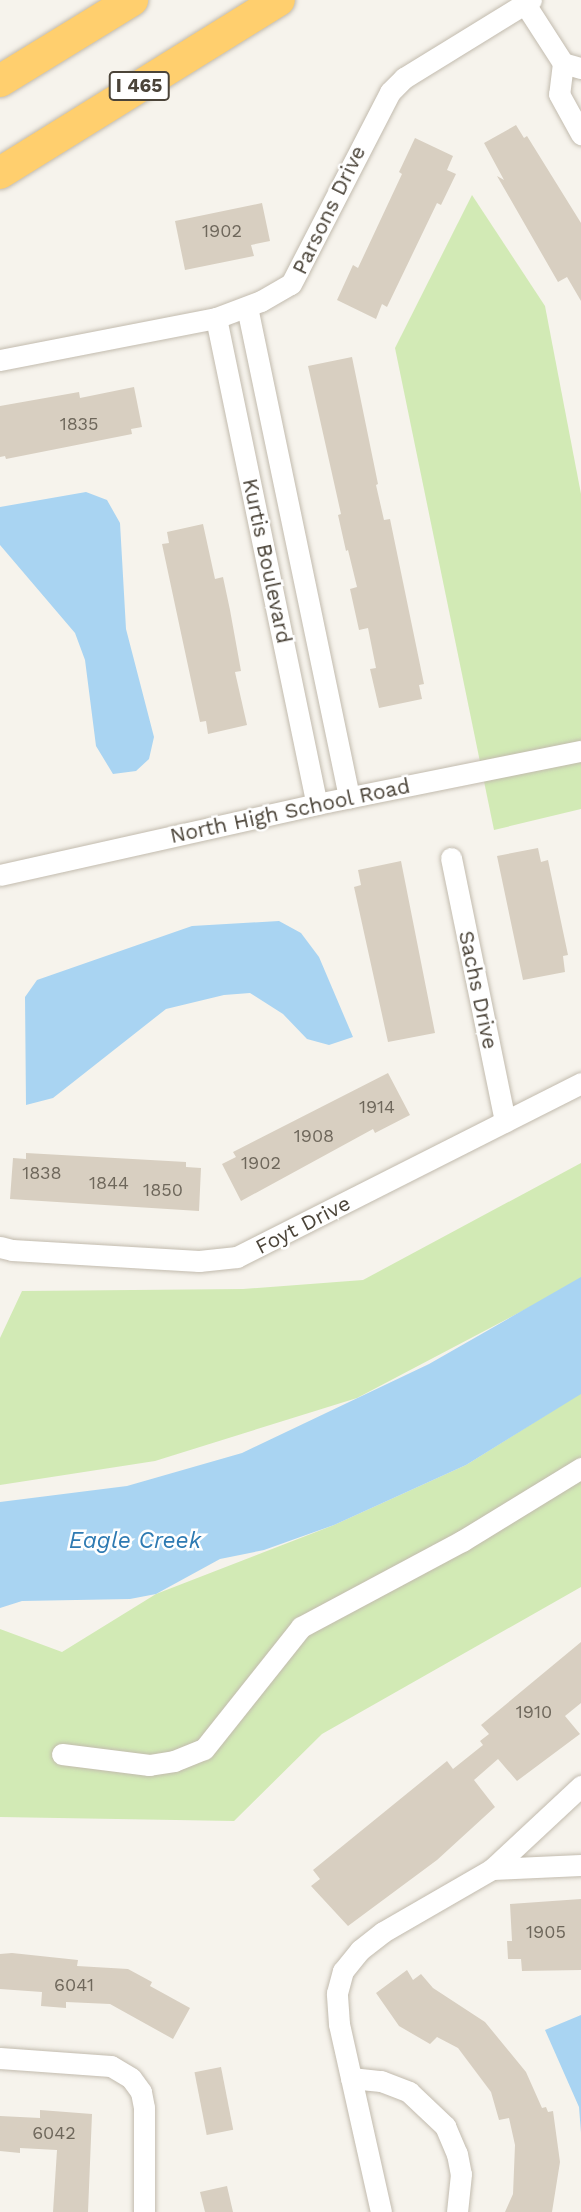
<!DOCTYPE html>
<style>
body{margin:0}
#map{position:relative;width:581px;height:2212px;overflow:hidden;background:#f6f3ec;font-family:"Work Sans",sans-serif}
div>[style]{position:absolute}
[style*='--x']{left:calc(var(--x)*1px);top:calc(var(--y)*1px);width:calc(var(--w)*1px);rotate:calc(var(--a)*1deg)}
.green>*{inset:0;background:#d2eab5}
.water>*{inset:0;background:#a9d4f2}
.building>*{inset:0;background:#d8cfc1;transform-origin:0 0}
.roads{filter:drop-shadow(0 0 2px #c2bbae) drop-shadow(0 0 2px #c2bbae)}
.minor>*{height:21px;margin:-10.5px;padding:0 10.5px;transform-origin:10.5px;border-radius:10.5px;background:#fff}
.highway>*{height:32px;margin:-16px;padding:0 16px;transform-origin:16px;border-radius:16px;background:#ffcf6e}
span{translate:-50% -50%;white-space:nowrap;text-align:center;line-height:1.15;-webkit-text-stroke:5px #fff;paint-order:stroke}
.number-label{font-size:18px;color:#6e675b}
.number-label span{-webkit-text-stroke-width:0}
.shield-label span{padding:2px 5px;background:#fff;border:2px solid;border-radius:5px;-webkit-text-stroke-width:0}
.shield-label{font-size:19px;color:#4b4439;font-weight:700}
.street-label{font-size:21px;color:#4b4439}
.water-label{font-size:23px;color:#2e7ab2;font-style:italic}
</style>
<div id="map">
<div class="green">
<i style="clip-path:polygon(472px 195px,545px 306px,581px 494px,581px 809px,494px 830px,395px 348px)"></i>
<i style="clip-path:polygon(581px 1163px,581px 1280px,357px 1398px,155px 1461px,0 1485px,0 1338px,22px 1291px,243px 1289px,363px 1280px)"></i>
<i style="clip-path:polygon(581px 1393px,581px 1587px,322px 1734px,234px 1821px,0 1817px,0 1629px,62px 1652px,156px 1594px,334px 1525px,466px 1465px)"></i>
</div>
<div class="water">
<i style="clip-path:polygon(86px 492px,107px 500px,120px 523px,126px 629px,154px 737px,149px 759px,136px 771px,113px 774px,96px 746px,85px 660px,75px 633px,0 545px,0 507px)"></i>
<i style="clip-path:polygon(279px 921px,301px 933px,319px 957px,353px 1037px,329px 1045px,307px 1039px,283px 1014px,250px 993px,224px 995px,166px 1009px,53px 1098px,26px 1105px,25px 997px,37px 980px,192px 926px)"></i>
<i style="clip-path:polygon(581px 1277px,581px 1394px,466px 1465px,334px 1525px,264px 1550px,220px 1559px,156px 1594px,130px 1599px,22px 1601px,0 1608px,0 1502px,127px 1486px,242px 1453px,429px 1364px)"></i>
<i style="clip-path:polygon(581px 2015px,581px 2133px,579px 2107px,545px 2030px)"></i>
</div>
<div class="building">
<i style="clip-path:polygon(516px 125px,524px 138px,527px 136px,581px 223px,581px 301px,567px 277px,558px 282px,497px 176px,504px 180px,484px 143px)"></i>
<i style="clip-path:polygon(415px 138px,453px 156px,447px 170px,456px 174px,441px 205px,437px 203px,387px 307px,382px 304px,376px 319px,337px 300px,353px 265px,358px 268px,402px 174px,399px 172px)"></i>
<i style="clip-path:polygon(262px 203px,270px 241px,251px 245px,254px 256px,185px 270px,175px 221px)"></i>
<i style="clip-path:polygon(352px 357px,378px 484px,376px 485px,384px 520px,390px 519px,424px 684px,419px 685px,422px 699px,379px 708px,370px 669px,376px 668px,368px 628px,359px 630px,350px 589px,357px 587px,348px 550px,346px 551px,338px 515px,341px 514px,308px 366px)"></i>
<i style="clip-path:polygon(134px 387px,142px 427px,131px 429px,132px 434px,6px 459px,5px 456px,0 457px,0 406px,79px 392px,80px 398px)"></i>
<i style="clip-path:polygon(203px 524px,215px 579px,223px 577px,230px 610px,241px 671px,235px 672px,247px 725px,208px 734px,206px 721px,200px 722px,162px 544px,169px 543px,167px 532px)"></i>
<i style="clip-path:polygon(538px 848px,541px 862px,548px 860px,568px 955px,563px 956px,565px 972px,523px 980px,497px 856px)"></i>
<i style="clip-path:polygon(401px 861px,435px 1033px,388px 1042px,354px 887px,361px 885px,358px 870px)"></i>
<i style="clip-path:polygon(388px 1073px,410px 1115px,375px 1133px,373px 1129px,241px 1201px,222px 1164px,236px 1157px,233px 1152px)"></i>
<i style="clip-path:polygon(26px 1153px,186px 1162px,186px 1167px,201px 1168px,199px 1211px,10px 1199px,13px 1158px,26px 1159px)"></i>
<i style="clip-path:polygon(581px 1642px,581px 1703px,565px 1716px,580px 1734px,517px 1781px,498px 1759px,474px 1780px,495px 1807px,437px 1860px,348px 1926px,311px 1886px,320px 1879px,313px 1870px,447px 1761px,453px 1769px,483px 1745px,480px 1741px,489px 1734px,481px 1725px)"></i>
<i style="clip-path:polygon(581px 1899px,581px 1970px,522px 1971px,521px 1959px,508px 1959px,507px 1941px,512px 1941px,510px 1904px)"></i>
<i style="clip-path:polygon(12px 1953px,78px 1960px,77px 1966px,128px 1969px,152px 1982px,150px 1986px,190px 2008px,173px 2039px,110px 2004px,66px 2002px,66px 2008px,41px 2006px,42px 1992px,0 1989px,0 1954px)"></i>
<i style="clip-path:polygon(407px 1970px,413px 1980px,421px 1974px,433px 1988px,485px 2022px,526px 2072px,542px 2108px,546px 2107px,548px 2112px,553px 2111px,560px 2162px,552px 2212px,505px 2212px,513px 2194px,515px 2145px,509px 2118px,499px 2120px,491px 2092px,458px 2048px,437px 2037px,430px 2044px,399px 2026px,376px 1993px)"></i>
<i style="left:221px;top:2067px;width:64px;height:27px;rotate:79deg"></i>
<i style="clip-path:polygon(40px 2110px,92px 2114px,88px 2212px,53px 2212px,57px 2150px,20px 2148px,20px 2153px,0 2151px,0 2116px,40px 2118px)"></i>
<i style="clip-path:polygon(227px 2186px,233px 2212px,205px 2212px,200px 2192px)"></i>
</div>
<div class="roads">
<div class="minor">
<i style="--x:525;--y:4;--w:70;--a:57.2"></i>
<i style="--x:563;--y:63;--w:19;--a:16"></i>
<i style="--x:563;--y:63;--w:31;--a:97"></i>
<i style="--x:559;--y:94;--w:46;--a:61.2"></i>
<i style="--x:247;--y:307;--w:501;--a:78.24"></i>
<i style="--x:216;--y:318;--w:496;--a:78.3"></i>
<i style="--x:0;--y:360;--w:220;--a:-11"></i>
<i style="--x:216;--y:318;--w:48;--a:-20.7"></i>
<i style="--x:261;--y:301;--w:34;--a:-30"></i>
<i style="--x:291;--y:284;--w:216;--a:-62.7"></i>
<i style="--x:390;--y:92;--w:20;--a:-45"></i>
<i style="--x:404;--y:78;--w:149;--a:-31.6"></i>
<i style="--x:451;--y:858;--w:269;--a:78.4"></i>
<i style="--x:0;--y:875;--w:325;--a:-12.6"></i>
<i style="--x:317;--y:804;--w:269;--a:-11.4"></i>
<i style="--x:0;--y:1247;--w:12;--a:14"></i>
<i style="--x:12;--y:1250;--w:187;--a:3.4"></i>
<i style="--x:199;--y:1261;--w:38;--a:-6"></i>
<i style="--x:237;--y:1257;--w:386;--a:-26.8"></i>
<i style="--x:62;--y:1754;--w:88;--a:7.2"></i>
<i style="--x:149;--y:1765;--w:25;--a:-9"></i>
<i style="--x:174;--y:1761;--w:32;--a:-22"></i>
<i style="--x:204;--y:1749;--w:156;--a:-51.5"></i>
<i style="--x:301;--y:1627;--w:183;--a:-28.1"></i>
<i style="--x:462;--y:1541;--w:140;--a:-31.5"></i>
<i style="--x:492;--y:1869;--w:89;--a:-2.6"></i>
<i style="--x:0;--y:2058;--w:111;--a:4.1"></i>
<i style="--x:111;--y:2066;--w:23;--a:31"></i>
<i style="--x:131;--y:2078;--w:17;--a:54"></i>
<i style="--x:141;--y:2092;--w:16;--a:79"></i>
<i style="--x:144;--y:2108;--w:104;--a:90"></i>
<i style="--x:351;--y:2078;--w:30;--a:6"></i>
<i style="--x:381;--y:2081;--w:30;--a:21"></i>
<i style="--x:409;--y:2092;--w:50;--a:43.4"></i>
<i style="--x:445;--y:2126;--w:30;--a:67"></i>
<i style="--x:457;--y:2154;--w:20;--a:79"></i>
<i style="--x:461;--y:2174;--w:38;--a:96"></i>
<i style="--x:381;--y:2212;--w:193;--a:-102.6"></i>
<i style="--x:339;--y:2024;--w:31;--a:-94"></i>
<i style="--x:337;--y:1993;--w:23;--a:-75"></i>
<i style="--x:343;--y:1971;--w:27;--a:-51"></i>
<i style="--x:360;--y:1950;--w:29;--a:-38"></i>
<i style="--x:383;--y:1932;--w:126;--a:-30"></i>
<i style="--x:492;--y:1869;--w:122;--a:-43"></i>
</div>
<div class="highway">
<i style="--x:0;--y:81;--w:155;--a:-31.5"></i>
<i style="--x:0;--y:173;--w:328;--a:-31.8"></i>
</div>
</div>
<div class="number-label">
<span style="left:222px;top:231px">1902</span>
<span style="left:79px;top:424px">1835</span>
<span style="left:377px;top:1107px">1914</span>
<span style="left:314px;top:1136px">1908</span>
<span style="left:261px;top:1163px">1902</span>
<span style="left:42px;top:1173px">1838</span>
<span style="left:109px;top:1183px">1844</span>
<span style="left:163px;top:1190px">1850</span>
<span style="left:534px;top:1712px">1910</span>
<span style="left:546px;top:1932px">1905</span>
<span style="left:74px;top:1985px">6041</span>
<span style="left:54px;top:2133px">6042</span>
</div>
<div class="shield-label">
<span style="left:139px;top:86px">I 465</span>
</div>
<div class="street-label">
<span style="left:329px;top:210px;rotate:-64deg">Parsons Drive</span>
<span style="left:267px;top:561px;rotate:78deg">Kurtis Boulevard</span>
<span style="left:290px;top:811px;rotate:-12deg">North High School Road</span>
<span style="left:478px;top:990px;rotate:78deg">Sachs Drive</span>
<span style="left:303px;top:1225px;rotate:-27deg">Foyt Drive</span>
</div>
<div class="water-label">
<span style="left:135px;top:1541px">Eagle Creek</span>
</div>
</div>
